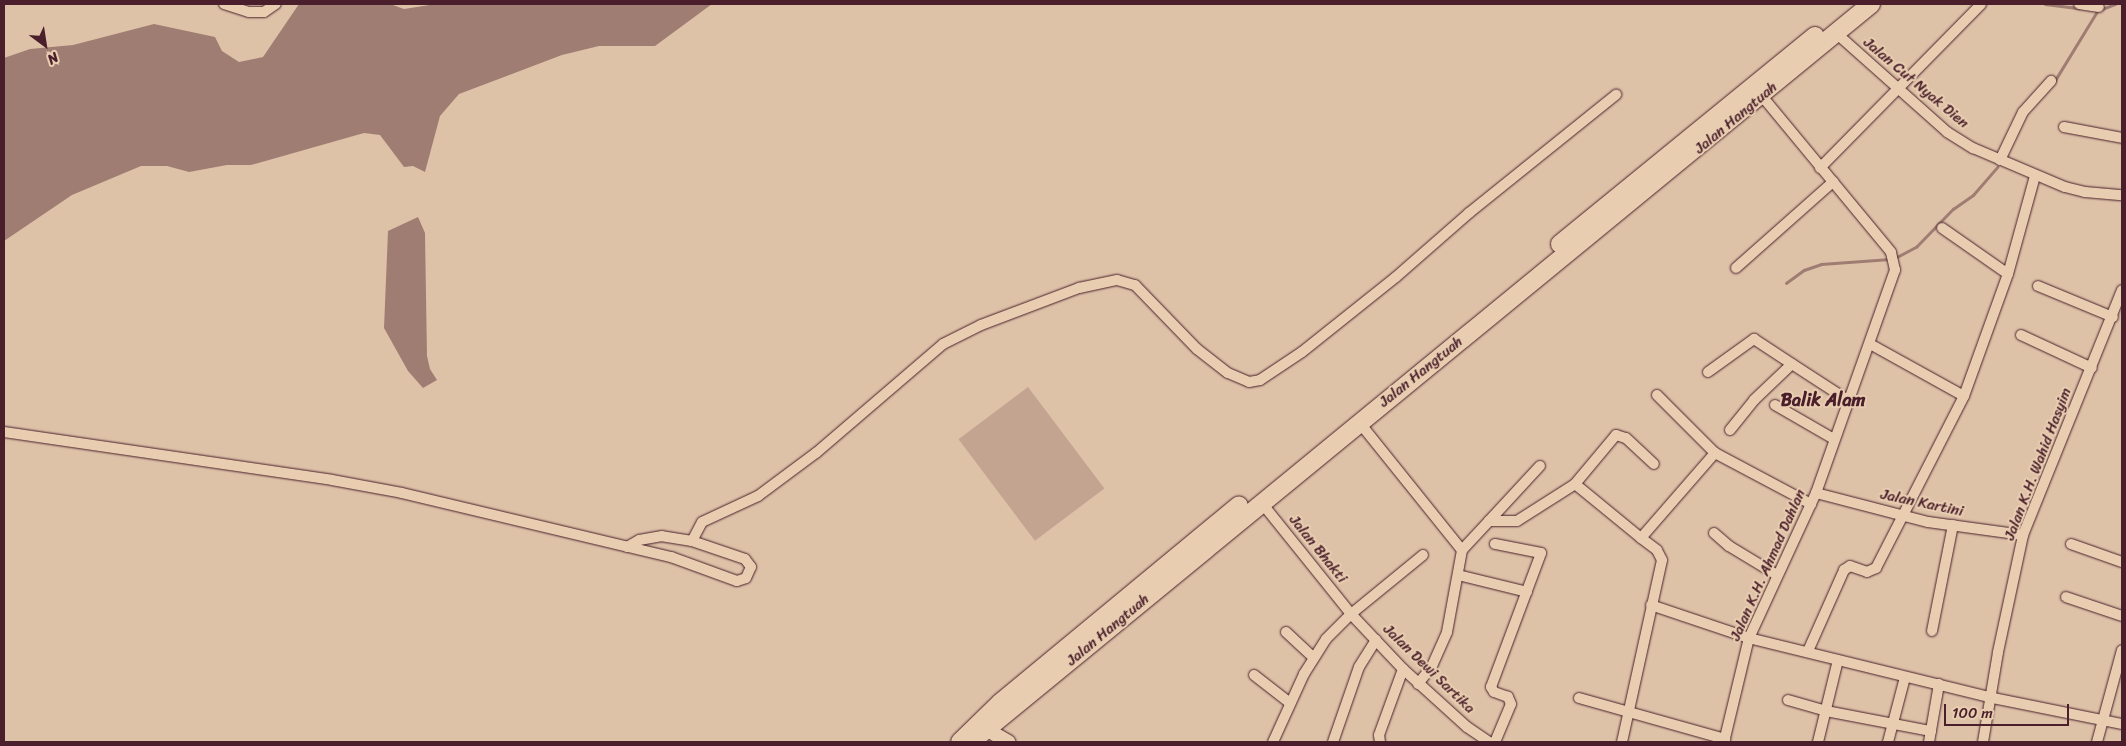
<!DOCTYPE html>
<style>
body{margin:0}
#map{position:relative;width:2126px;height:746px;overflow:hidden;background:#dec2a8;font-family:Sriracha,sans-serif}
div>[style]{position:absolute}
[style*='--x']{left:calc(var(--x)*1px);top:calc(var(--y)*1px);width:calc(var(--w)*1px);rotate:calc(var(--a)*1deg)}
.green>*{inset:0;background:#c3a490;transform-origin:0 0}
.water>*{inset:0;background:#a07d73}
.stream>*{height:2.5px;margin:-1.25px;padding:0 1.25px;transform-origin:1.25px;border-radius:1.25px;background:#a07d73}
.roads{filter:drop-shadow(0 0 1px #4a1f2b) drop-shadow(0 0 1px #4a1f2b)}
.street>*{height:10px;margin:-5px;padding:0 5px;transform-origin:5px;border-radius:5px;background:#e8cdb0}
.secondary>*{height:14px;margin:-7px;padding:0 7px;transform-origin:7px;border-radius:7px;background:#e8cdb0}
.highway>*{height:18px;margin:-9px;padding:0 9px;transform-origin:9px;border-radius:9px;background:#e8cdb0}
span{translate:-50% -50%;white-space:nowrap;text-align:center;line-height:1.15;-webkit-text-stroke:4px #e8cdb0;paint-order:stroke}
.street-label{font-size:15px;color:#4a1f2b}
.quarter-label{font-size:18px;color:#4a1f2b;font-weight:700}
.frame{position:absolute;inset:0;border:5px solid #4a1f2b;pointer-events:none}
.north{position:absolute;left:20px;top:20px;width:50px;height:50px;-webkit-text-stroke:4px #e8cdb0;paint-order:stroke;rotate:149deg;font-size:14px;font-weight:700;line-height:20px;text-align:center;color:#4a1f2b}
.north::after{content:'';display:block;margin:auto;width:18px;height:22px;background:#4a1f2b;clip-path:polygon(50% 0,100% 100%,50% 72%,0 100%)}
.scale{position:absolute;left:1944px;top:704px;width:125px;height:22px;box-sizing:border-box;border:2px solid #4a1f2b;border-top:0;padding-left:6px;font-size:15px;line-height:18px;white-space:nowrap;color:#4a1f2b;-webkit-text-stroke:4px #e8cdb0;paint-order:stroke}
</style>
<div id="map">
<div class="green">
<i style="left:1028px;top:387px;width:127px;height:87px;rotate:53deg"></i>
</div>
<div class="water">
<i style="clip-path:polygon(299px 4px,390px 4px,404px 9px,436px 4px,712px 4px,655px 46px,599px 46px,562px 55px,459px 94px,440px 116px,425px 172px,413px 166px,404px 167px,380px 135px,364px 133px,251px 165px,227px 165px,189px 172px,167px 166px,141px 166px,72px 195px,4px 241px,4px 58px,30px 49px,73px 45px,154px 24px,215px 37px,222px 51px,239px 62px,263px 57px)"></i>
<i style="clip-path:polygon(418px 217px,425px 233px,427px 356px,430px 369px,437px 380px,423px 388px,408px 371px,384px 328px,388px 231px)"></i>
</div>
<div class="stream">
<i style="--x:2045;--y:4;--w:34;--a:7"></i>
<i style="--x:2102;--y:9;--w:14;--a:-21"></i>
<i style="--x:2054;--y:82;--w:84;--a:-58.6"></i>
<i style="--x:1895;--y:258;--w:24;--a:-28"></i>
<i style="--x:1916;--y:247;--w:53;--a:-45.8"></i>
<i style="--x:1953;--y:209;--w:24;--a:-35"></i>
<i style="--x:1973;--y:195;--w:37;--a:-49"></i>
<i style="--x:1786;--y:283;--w:22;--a:-36"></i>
<i style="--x:1804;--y:270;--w:18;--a:-19"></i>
<i style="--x:1821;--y:264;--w:69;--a:-4.1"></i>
</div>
<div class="roads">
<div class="street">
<i style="--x:224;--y:4;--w:26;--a:18"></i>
<i style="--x:249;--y:12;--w:15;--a:0"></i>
<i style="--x:264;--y:12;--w:14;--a:-34"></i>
<i style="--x:2079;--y:4;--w:20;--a:9"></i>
<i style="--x:1836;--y:33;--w:149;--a:41.7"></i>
<i style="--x:1947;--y:132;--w:31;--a:32"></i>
<i style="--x:1973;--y:148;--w:100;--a:23"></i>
<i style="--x:2065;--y:187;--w:21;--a:14"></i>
<i style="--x:2085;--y:192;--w:37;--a:5"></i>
<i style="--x:2064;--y:127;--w:59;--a:10.7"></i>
<i style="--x:2000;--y:160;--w:53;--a:-64.4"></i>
<i style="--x:2023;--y:112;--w:42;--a:-47.9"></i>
<i style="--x:1820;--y:168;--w:230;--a:-45.5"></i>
<i style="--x:1942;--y:228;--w:80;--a:34.9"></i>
<i style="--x:1736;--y:268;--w:130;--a:-41.6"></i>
<i style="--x:2038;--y:286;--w:81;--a:22.5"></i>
<i style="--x:2021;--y:335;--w:78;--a:24.9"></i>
<i style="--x:1870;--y:344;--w:107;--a:29"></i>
<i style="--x:1708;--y:372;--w:57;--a:-35.7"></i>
<i style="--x:1754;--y:339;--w:45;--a:33.3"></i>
<i style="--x:1657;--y:395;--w:82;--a:45"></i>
<i style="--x:1715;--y:453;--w:109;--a:28"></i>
<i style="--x:1775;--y:405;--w:68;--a:30"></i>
<i style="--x:1359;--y:422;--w:164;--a:51.2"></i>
<i style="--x:1730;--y:430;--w:38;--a:-51"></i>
<i style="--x:1754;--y:400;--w:52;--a:-43.5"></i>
<i style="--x:1792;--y:364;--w:68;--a:33"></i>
<i style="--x:4;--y:432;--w:331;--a:8.3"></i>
<i style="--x:332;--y:480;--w:71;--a:10.5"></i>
<i style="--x:402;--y:493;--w:277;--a:13.4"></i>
<i style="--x:671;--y:557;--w:70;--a:20"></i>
<i style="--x:737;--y:581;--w:9;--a:-18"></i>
<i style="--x:746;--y:578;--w:12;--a:-66"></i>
<i style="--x:751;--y:567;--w:10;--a:-127"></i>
<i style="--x:745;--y:559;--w:56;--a:-161.2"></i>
<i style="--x:692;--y:541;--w:30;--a:-171"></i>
<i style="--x:662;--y:536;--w:23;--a:170"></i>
<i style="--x:639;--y:540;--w:14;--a:150"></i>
<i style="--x:1816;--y:493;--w:116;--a:14.5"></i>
<i style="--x:1928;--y:522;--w:96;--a:7.8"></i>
<i style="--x:1261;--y:502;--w:144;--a:51.2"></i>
<i style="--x:1351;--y:614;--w:76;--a:46.6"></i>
<i style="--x:1403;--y:669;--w:86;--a:42.2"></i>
<i style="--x:1467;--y:727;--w:27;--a:34"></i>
<i style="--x:1489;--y:521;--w:75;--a:-47.2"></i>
<i style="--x:1714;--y:533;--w:20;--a:41"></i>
<i style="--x:1729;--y:546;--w:56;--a:31.1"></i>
<i style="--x:1641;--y:538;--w:85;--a:-140.7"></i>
<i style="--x:1575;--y:484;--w:64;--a:-50.1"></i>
<i style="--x:1616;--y:435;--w:10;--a:17"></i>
<i style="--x:1626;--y:438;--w:38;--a:43"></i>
<i style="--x:692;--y:541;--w:21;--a:-62"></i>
<i style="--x:702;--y:522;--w:62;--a:-24.9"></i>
<i style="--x:758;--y:496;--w:72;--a:-36.6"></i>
<i style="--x:816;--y:453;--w:167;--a:-40.6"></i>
<i style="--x:943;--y:344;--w:42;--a:-26.6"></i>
<i style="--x:981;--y:325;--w:105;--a:-20.7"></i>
<i style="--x:1079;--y:288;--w:39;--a:-12"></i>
<i style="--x:1117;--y:280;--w:19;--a:16"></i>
<i style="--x:1135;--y:285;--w:89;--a:45.9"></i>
<i style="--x:1197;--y:349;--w:39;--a:38"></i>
<i style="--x:1228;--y:373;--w:23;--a:23"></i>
<i style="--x:1249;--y:382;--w:11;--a:-10"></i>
<i style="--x:1260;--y:380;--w:50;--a:-33.7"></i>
<i style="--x:1302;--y:352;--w:120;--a:-38.6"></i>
<i style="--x:1396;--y:277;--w:97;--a:-41.2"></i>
<i style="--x:1469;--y:213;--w:189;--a:-38.8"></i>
<i style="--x:2071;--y:544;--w:54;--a:19.4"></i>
<i style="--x:1458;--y:575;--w:71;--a:13.8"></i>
<i style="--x:2066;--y:597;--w:59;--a:18.7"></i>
<i style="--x:1651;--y:605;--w:103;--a:18.6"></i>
<i style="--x:1749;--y:638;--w:251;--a:13.8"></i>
<i style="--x:1993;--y:698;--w:132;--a:11.4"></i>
<i style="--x:1932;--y:631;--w:108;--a:-78.8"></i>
<i style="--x:1286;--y:632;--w:38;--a:43"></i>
<i style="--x:1808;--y:651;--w:89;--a:-66"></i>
<i style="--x:1844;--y:570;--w:7;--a:-34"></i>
<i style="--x:1850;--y:566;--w:18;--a:19"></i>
<i style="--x:1867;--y:572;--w:10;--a:-24"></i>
<i style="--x:1876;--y:568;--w:193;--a:-62.9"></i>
<i style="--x:1964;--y:396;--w:130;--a:-70.2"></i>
<i style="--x:2008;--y:274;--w:102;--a:-74.6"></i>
<i style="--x:1254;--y:675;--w:46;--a:37.9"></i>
<i style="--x:1418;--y:684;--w:23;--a:-52"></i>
<i style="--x:1432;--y:666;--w:37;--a:-66"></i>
<i style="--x:1447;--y:632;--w:83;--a:-79.6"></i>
<i style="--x:1462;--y:550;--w:40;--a:-47"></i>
<i style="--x:1489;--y:521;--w:28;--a:0"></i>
<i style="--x:1517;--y:521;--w:69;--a:-32.5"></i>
<i style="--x:1579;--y:698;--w:152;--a:15.7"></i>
<i style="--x:1788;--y:700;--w:40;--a:16"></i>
<i style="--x:1826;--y:711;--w:107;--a:10.8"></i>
<i style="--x:1273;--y:742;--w:75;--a:-65.5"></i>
<i style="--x:1304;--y:674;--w:41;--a:-57.8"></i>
<i style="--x:1326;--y:639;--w:35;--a:-45"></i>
<i style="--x:1351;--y:614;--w:93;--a:-39.3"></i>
<i style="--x:1333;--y:742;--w:79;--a:-70.9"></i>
<i style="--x:1359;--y:667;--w:32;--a:-58"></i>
<i style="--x:1380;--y:742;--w:7;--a:-98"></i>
<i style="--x:1379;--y:735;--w:70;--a:-70"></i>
<i style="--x:1495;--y:742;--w:41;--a:-67.2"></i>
<i style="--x:1511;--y:704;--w:8;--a:-113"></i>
<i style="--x:1508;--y:697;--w:15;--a:-160"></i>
<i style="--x:1494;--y:692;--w:6;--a:-121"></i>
<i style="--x:1491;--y:687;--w:143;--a:-69.5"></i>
<i style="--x:1541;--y:553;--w:47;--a:-168.9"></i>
<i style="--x:1622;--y:742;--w:186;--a:-77.6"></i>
<i style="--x:1662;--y:560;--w:11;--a:-117"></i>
<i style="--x:1657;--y:550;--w:20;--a:-143"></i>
<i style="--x:1641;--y:538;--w:113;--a:-49"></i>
<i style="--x:1724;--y:742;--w:107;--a:-76.5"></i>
<i style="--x:1749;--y:638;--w:160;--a:-65.2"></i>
<i style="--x:1816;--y:493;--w:237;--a:-70.5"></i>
<i style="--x:1895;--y:270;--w:18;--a:-103"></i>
<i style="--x:1891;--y:252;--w:202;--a:-129.6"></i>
<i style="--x:1818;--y:742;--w:84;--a:-76.3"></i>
<i style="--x:1888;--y:742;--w:67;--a:-75.3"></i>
<i style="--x:1929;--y:742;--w:59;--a:-80.2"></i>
<i style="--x:1983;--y:742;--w:91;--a:-80.5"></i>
<i style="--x:1998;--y:652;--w:120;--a:-77.9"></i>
<i style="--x:2023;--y:535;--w:264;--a:-68"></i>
<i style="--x:2097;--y:742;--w:95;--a:-74.8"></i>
</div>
<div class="secondary">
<i style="--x:979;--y:725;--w:34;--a:30"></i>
</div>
<div class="highway">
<i style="--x:1560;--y:244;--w:329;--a:-39.2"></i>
<i style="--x:960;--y:742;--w:56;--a:-44.3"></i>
<i style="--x:1000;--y:703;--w:310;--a:-39.6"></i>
<i style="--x:971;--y:742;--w:1164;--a:-39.35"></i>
</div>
</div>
<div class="street-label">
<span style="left:1916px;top:83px;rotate:40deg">Jalan Cut Nyak Dien</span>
<span style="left:1736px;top:118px;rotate:-40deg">Jalan Hangtuah</span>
<span style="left:1421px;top:372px;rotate:-39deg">Jalan Hangtuah</span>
<span style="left:2038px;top:464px;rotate:-69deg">Jalan K.H. Wahid Hasyim</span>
<span style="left:1922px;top:503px;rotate:12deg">Jalan Kartini</span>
<span style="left:1318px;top:549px;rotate:51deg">Jalan Bhakti</span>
<span style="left:1768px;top:565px;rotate:-66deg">Jalan K.H. Ahmad Dahlan</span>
<span style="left:1108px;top:630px;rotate:-40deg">Jalan Hangtuah</span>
<span style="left:1429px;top:669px;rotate:44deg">Jalan Dewi Sartika</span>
</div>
<div class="quarter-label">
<span style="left:1823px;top:400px">Balik Alam</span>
</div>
<div class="frame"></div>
<div class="north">N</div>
<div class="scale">100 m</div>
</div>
